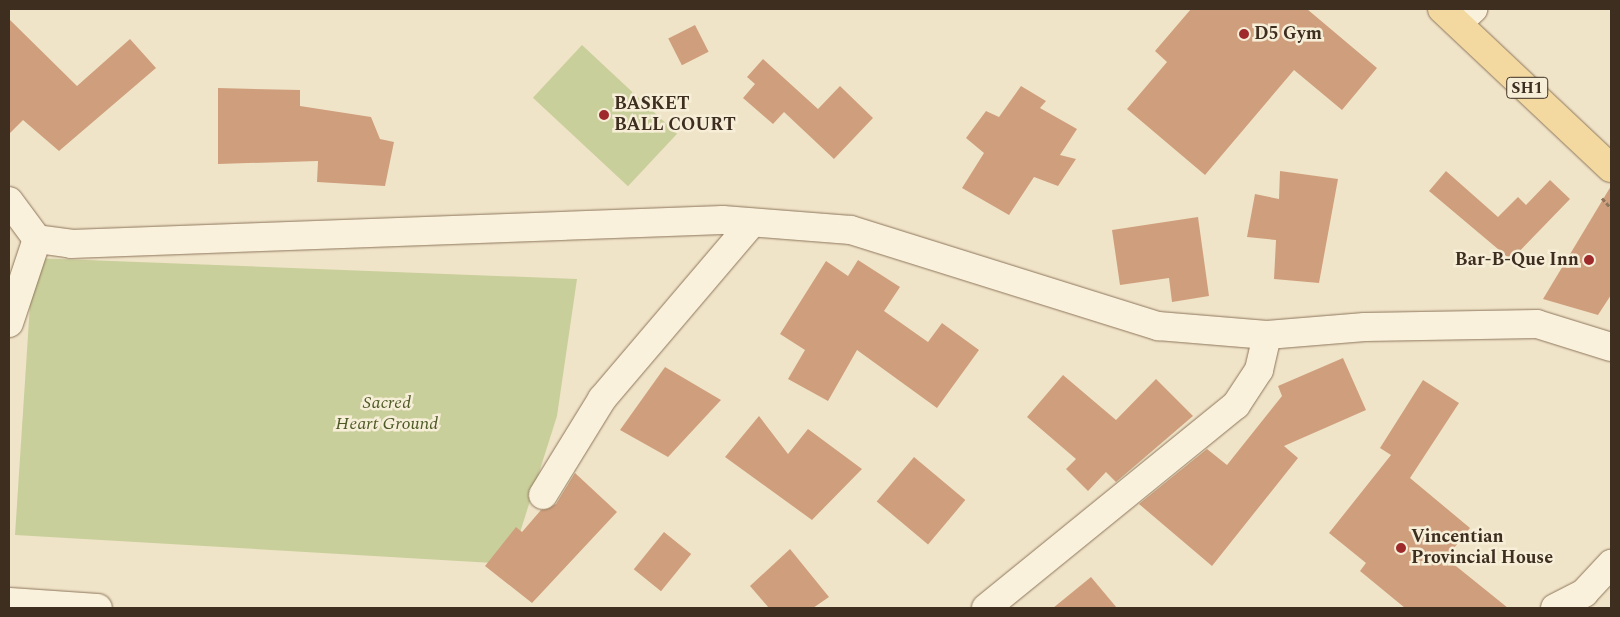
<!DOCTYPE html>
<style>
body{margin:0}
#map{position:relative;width:1620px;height:617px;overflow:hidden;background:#f0e4c8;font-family:Spectral,serif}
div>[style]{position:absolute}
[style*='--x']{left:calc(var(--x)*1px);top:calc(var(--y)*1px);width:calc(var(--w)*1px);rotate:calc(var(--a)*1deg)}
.green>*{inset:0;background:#c9cf9b;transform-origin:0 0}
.building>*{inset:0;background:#cf9f7d;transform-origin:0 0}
.path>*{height:3px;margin-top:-1.5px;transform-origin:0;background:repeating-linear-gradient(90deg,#8d765c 0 4px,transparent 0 6.5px)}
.roads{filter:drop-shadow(0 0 1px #8d765c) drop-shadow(0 0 1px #8d765c)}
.minor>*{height:28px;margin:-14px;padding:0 14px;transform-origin:14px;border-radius:14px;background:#faf1dc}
.major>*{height:28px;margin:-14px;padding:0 14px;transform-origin:14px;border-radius:14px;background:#f3d9a0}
.dots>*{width:14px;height:14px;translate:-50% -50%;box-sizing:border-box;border:2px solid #f7eed8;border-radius:50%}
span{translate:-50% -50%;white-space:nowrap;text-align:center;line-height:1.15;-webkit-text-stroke:5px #f7eed8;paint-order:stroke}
.shield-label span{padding:1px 4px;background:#f7eed8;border:1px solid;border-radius:4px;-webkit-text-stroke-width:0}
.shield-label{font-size:16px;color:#3d2e20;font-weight:700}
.poi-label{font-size:18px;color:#3d2e20;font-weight:700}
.left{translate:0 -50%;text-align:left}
.right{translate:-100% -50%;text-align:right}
.park-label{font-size:18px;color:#4d5a26;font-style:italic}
.frame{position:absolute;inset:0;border:10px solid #3d2e20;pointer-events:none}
</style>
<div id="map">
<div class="green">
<i style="left:582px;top:45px;width:130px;height:72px;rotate:43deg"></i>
<i style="clip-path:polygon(33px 258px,577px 279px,557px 416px,510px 564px,15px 535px)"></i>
</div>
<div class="building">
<i style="clip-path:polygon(1191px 9px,1307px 9px,1377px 68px,1342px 110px,1294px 70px,1205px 175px,1127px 109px,1167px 62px,1155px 51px)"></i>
<i style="clip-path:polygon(9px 19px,77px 86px,130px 39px,156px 68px,59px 151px,23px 120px,9px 134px)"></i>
<i style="left:695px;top:25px;width:30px;height:30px;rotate:63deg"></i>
<i style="clip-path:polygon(763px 59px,818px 109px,840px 86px,873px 118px,834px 159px,784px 112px,773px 124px,743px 98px,755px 84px,747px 77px)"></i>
<i style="clip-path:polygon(1021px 86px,1046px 101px,1040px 108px,1077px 129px,1060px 155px,1076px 159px,1058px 186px,1034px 177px,1009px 215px,962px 188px,984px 153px,966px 138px,986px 111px,999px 117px)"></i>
<i style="clip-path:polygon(218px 88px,300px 90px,300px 106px,371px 117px,380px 139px,394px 142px,385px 186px,317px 182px,318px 161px,218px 164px)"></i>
<i style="clip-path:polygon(1280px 171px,1338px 179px,1319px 283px,1274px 279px,1276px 240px,1247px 237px,1255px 194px,1279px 199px)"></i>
<i style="clip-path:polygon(1446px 171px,1498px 217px,1518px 197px,1526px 205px,1550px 180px,1570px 199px,1511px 260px,1429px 191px)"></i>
<i style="clip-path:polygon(1611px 186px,1611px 295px,1598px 315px,1543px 299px)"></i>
<i style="clip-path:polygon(1198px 217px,1209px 296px,1172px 302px,1169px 278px,1120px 285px,1112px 230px)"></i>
<i style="clip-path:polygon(858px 260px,900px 287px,884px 311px,928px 342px,942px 323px,979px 350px,937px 408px,857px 350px,828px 401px,788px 379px,805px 350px,780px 334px,826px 261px,848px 276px)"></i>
<i style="clip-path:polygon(1343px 358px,1366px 410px,1284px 446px,1298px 458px,1212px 566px,1139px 504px,1207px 449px,1227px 465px,1282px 396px,1278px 386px)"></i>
<i style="clip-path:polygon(665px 367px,721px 400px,668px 457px,620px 430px)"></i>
<i style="clip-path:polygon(1063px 375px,1116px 420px,1156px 379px,1193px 416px,1116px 482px,1106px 472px,1088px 491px,1066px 469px,1076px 459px,1027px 417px)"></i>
<i style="clip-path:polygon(1423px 380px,1459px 403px,1410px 478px,1470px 528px,1446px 558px,1508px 608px,1405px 608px,1360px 571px,1366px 563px,1329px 533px,1391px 455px,1380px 448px)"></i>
<i style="clip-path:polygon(759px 416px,788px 454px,808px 429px,862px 469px,812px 520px,725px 457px)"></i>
<i style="left:914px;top:457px;width:67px;height:58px;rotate:40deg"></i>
<i style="clip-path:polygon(575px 473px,617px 512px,532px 603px,485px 566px,516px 527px,522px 532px,541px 510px,556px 504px)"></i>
<i style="left:664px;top:532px;width:35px;height:48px;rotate:39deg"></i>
<i style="clip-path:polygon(790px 549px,829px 597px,813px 608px,769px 608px,750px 586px)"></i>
<i style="clip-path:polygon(1091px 577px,1117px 608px,1053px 608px)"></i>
</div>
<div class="path">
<i style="--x:1602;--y:198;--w:13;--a:48"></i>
</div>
<div class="roads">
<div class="minor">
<i style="--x:1458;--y:23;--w:21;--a:-43"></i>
<i style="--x:9;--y:201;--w:47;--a:53.6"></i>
<i style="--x:37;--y:239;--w:34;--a:8"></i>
<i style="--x:71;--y:244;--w:652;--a:-2.11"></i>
<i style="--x:723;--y:220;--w:128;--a:4.5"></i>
<i style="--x:851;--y:230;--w:322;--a:17.4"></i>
<i style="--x:1158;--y:326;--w:109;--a:4.7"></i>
<i style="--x:1267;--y:335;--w:98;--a:-4.7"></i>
<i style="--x:1365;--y:327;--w:172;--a:-1"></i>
<i style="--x:1537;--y:324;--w:77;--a:17.3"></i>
<i style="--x:9;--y:323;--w:89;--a:-71.6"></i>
<i style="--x:543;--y:495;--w:113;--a:-58.4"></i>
<i style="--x:602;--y:399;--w:231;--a:-49.6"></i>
<i style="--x:9;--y:602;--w:89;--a:3.9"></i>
<i style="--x:986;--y:608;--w:322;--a:-39.1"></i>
<i style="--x:1236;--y:405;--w:42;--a:-56.7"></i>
<i style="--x:1259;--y:370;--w:36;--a:-77"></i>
<i style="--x:1555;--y:608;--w:33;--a:-27"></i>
<i style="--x:1584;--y:593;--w:40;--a:-47"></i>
</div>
<div class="major">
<i style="--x:1442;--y:9;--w:232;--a:43.3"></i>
</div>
</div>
<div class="dots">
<i style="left:1244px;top:34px;background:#9e2a2b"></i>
<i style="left:604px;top:115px;background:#9e2a2b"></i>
<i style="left:1589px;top:260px;background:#9e2a2b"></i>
<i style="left:1401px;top:548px;background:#9e2a2b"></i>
</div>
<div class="shield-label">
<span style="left:1527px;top:88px">SH1</span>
</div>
<div class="poi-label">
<span class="left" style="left:1254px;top:34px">D5 Gym</span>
<span class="left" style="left:614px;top:115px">BASKET<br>BALL COURT</span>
<span class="right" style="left:1579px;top:260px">Bar-B-Que Inn</span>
<span class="left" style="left:1411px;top:548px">Vincentian<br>Provincial House</span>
</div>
<div class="park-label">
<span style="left:387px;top:414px">Sacred<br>Heart Ground</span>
</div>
<div class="frame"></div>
</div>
